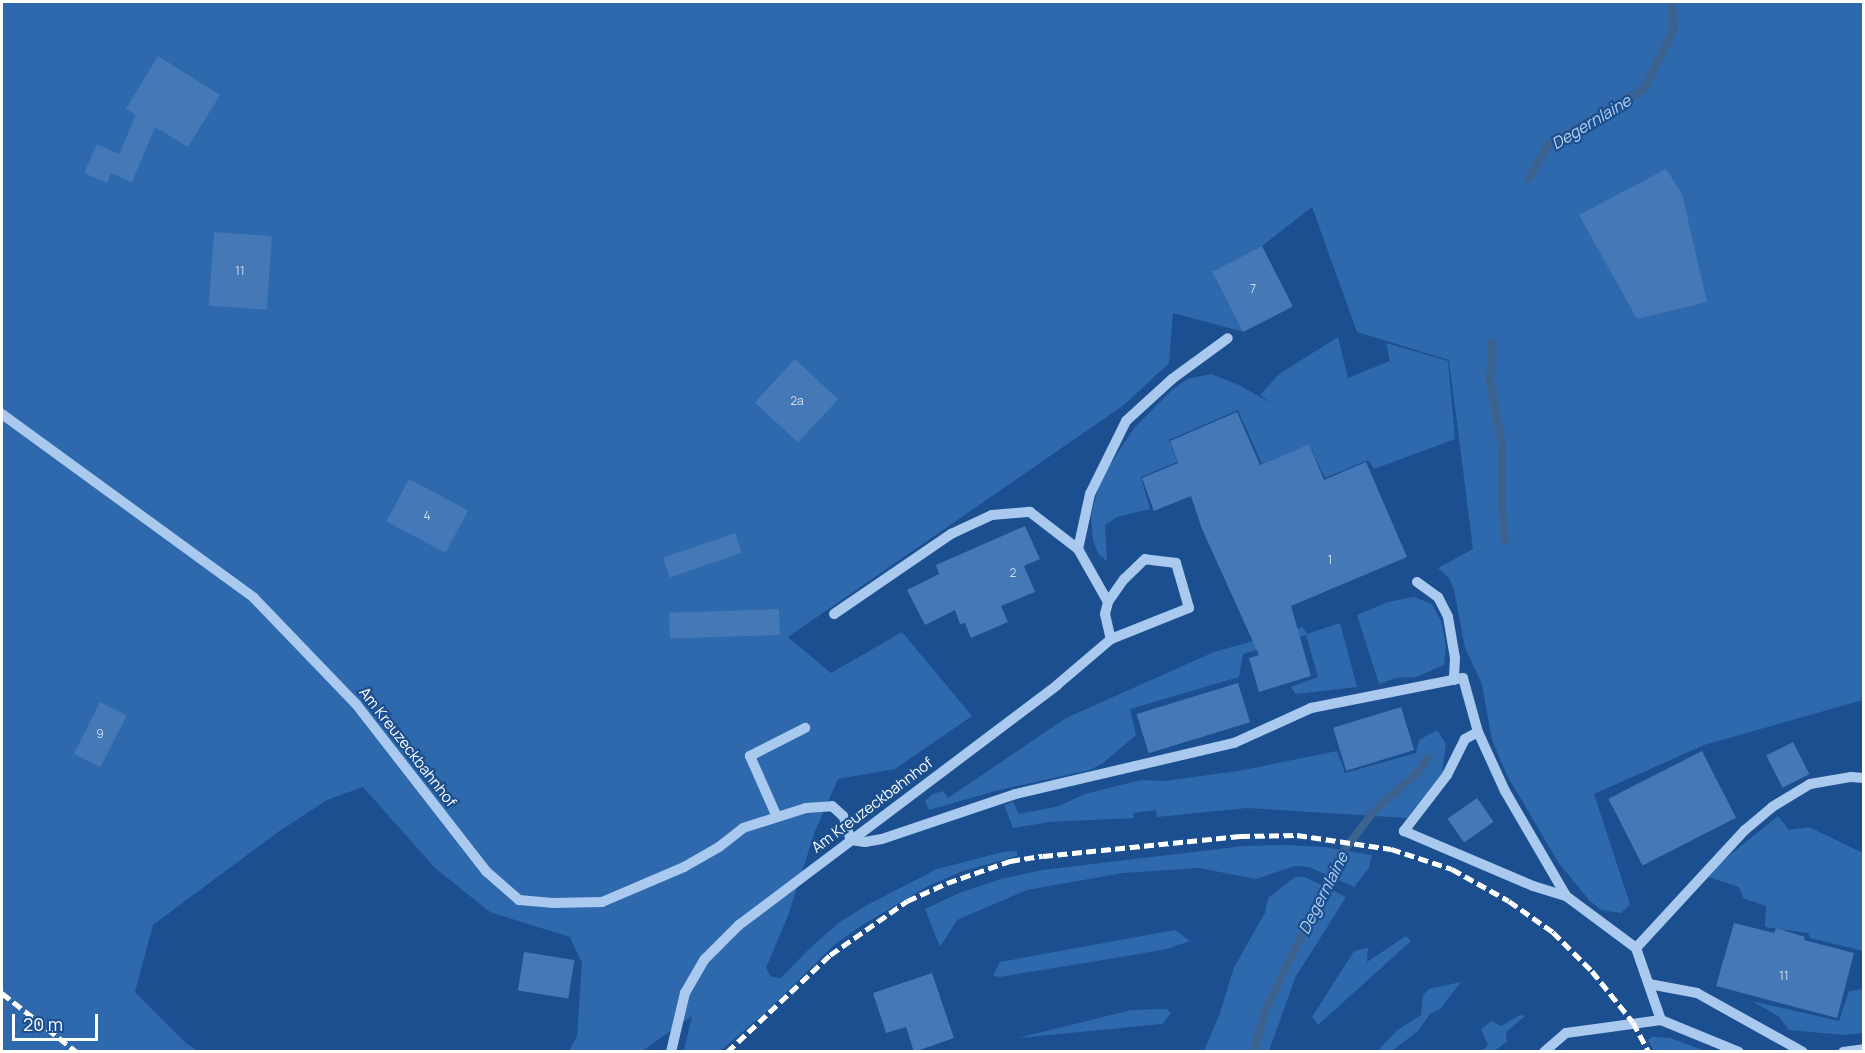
<!DOCTYPE html>
<style>
body{margin:0}
#map{position:relative;width:1865px;height:1053px;overflow:hidden;background:#1b4f8f;font-family:Manrope,sans-serif}
div>[style]{position:absolute}
[style*='--x']{left:calc(var(--x)*1px);top:calc(var(--y)*1px);width:calc(var(--w)*1px);rotate:calc(var(--a)*1deg)}
.green>*{inset:0;background:#2e69ad}
.stream>*{height:8px;margin:-4px;padding:0 4px;transform-origin:4px;border-radius:4px;background:#3c6290}
.building>*{inset:0;background:#4478b7;transform-origin:0 0}
.minor>*{height:10px;margin:-5px;padding:0 5px;transform-origin:5px;border-radius:5px;background:#a9c9ee}
.rail>*{height:4.5px;margin-top:-2.25px;transform-origin:0;background:repeating-linear-gradient(90deg,#fff 0 10px,transparent 0 14.5px)}
span{translate:-50% -50%;white-space:nowrap;text-align:center;line-height:1.15;-webkit-text-stroke:4.5px #1b4f8f;paint-order:stroke}
.number-label{font-size:12px;color:#d0dded}
.number-label span{-webkit-text-stroke-width:0}
.street-label{font-size:15px;color:#fff}
.water-label{font-size:16px;color:#b5d3f5;font-style:italic}
.frame{position:absolute;inset:0;border:3px solid #fff;pointer-events:none}
.scale{position:absolute;left:12px;top:1014px;width:86px;height:27px;box-sizing:border-box;border:3px solid #fff;border-top:0;padding-left:8px;font-size:18px;line-height:21px;white-space:nowrap;color:#fff;-webkit-text-stroke:4px #1b4f8f;paint-order:stroke}
</style>
<div id="map">
<div class="green">
<i style="clip-path:polygon(2px 2px,1863px 2px,1863px 700px,1704px 745px,1594px 794px,1630px 904px,1621px 913px,1601px 910px,1589px 900px,1558px 862px,1507px 775px,1492px 740px,1482px 684px,1465px 648px,1454px 590px,1449px 578px,1438px 568px,1473px 549px,1449px 360px,1357px 332px,1312px 207px,1262px 246px,1213px 271px,1244px 332px,1173px 313px,1169px 363px,1124px 405px,788px 637px,831px 673px,902px 632px,972px 716px,895px 769px,838px 779px,815px 831px,789px 913px,766px 968px,771px 977px,781px 978px,811px 947px,841px 921px,869px 904px,937px 869px,1003px 852px,1017px 851px,1017px 856px,963px 871px,928px 886px,864px 924px,835px 944px,767px 1011px,720px 1051px,684px 1051px,692px 1016px,642px 1051px,569px 1051px,577px 1036px,582px 963px,570px 937px,490px 912px,435px 868px,363px 787px,327px 800px,278px 832px,153px 925px,135px 992px,187px 1044px,198px 1051px,2px 1052px)"></i>
<i style="clip-path:polygon(1338px 337px,1348px 378px,1390px 361px,1386px 343px,1448px 361px,1455px 439px,1374px 469px,1368px 460px,1325px 478px,1309px 444px,1262px 464px,1238px 410px,1169px 440px,1177px 462px,1141px 477px,1150px 509px,1117px 517px,1105px 525px,1107px 561px,1099px 555px,1093px 541px,1091px 516px,1100px 480px,1135px 427px,1172px 390px,1187px 379px,1211px 374px,1239px 385px,1271px 403px,1260px 395px,1279px 374px)"></i>
<i style="clip-path:polygon(1414px 597px,1432px 604px,1441px 621px,1446px 646px,1444px 665px,1416px 677px,1396px 678px,1379px 684px,1357px 615px,1388px 602px)"></i>
<i style="clip-path:polygon(1340px 623px,1357px 687px,1296px 694px,1291px 687px,1318px 677px,1306px 635px,1243px 654px,1239px 677px,1130px 709px,1136px 735px,1103px 763px,1090px 770px,999px 790px,929px 810px,925px 801px,933px 794px,943px 791px,948px 798px,1066px 718px,1214px 652px,1303px 627px,1307px 634px)"></i>
<i style="clip-path:polygon(1437px 730px,1446px 744px,1442px 773px,1407px 818px,1247px 808px,1157px 817px,1156px 810px,1133px 813px,1134px 818px,1050px 822px,1013px 828px,1004px 805px,1013px 802px,1019px 814px,1059px 806px,1085px 794px,1141px 780px,1164px 781px,1238px 771px,1337px 751px,1345px 773px,1416px 753px,1419px 740px)"></i>
<i style="clip-path:polygon(1778px 816px,1789px 830px,1809px 827px,1863px 853px,1863px 951px,1810px 938px,1808px 933px,1765px 927px,1766px 906px,1743px 898px,1739px 887px,1708px 877px,1725px 859px)"></i>
<i style="clip-path:polygon(1283px 845px,1324px 847px,1372px 855px,1369px 868px,1354px 887px,1309px 867px,1295px 866px,1256px 879px,1199px 868px,1123px 873px,1027px 890px,957px 920px,940px 947px,925px 909px,959px 893px,1001px 879px,1042px 870px,1244px 846px)"></i>
<i style="clip-path:polygon(1295px 877px,1305px 877px,1346px 897px,1295px 978px,1269px 1051px,1204px 1051px,1220px 1013px,1234px 967px,1265px 913px,1268px 898px)"></i>
<i style="clip-path:polygon(1175px 930px,1190px 941px,1167px 949px,1115px 958px,1000px 977px,993px 976px,1000px 962px)"></i>
<i style="clip-path:polygon(1406px 936px,1411px 941px,1318px 1025px,1312px 1017px,1354px 951px,1368px 948px,1367px 962px)"></i>
<i style="clip-path:polygon(1461px 982px,1440px 1009px,1430px 1014px,1418px 1031px,1392px 1051px,1378px 1051px,1396px 1031px,1421px 1015px,1423px 995px,1429px 989px)"></i>
<i style="clip-path:polygon(1863px 989px,1863px 1033px,1844px 1035px,1789px 1030px,1778px 1016px,1752px 1001px,1839px 1021px,1849px 991px)"></i>
<i style="clip-path:polygon(1167px 1009px,1171px 1013px,1162px 1024px,1018px 1038px,1131px 1010px)"></i>
<i style="clip-path:polygon(1520px 1015px,1525px 1016px,1506px 1032px,1507px 1042px,1494px 1051px,1481px 1051px,1488px 1045px,1481px 1029px,1492px 1021px,1501px 1026px)"></i>
<i style="clip-path:polygon(1652px 1037px,1670px 1038px,1705px 1051px,1654px 1051px,1648px 1040px)"></i>
</div>
<div class="stream">
<i style="--x:1529;--y:178;--w:39;--a:-60"></i>
<i style="--x:1549;--y:144;--w:110;--a:-30.1"></i>
<i style="--x:1644;--y:89;--w:67;--a:-63.4"></i>
<i style="--x:1674;--y:29;--w:27;--a:-94"></i>
<i style="--x:1492;--y:342;--w:40;--a:92.9"></i>
<i style="--x:1490;--y:382;--w:64;--a:79.2"></i>
<i style="--x:1502;--y:445;--w:64;--a:90"></i>
<i style="--x:1502;--y:509;--w:31;--a:84"></i>
<i style="--x:1254;--y:1052;--w:42;--a:-75"></i>
<i style="--x:1265;--y:1011;--w:172;--a:-64.2"></i>
<i style="--x:1340;--y:856;--w:56;--a:-52.9"></i>
<i style="--x:1374;--y:811;--w:60;--a:-41.6"></i>
<i style="--x:1419;--y:771;--w:16;--a:-55"></i>
</div>
<div class="building">
<i style="clip-path:polygon(158px 56px,220px 95px,188px 147px,155px 127px,132px 182px,111px 173px,107px 183px,84px 173px,97px 144px,119px 154px,136px 115px,126px 109px)"></i>
<i style="clip-path:polygon(1666px 169px,1682px 194px,1707px 302px,1637px 319px,1579px 215px)"></i>
<i style="left:214px;top:232px;width:58px;height:74px;rotate:4deg"></i>
<i style="left:1262px;top:246px;width:68px;height:56px;rotate:63deg"></i>
<i style="left:795px;top:359px;width:59px;height:59px;rotate:43deg"></i>
<i style="clip-path:polygon(1237px 412px,1260px 465px,1309px 444px,1324px 480px,1366px 462px,1407px 557px,1291px 606px,1311px 676px,1259px 692px,1249px 658px,1259px 655px,1202px 529px,1191px 496px,1154px 511px,1142px 478px,1178px 463px,1170px 441px)"></i>
<i style="left:409px;top:479px;width:67px;height:48px;rotate:28deg"></i>
<i style="clip-path:polygon(1025px 526px,1040px 559px,1024px 566px,1035px 592px,1001px 606px,1008px 622px,971px 638px,965px 623px,960px 624px,955px 610px,925px 625px,907px 590px,939px 574px,936px 565px)"></i>
<i style="left:735px;top:533px;width:21px;height:76px;rotate:71deg"></i>
<i style="left:779px;top:609px;width:26px;height:110px;rotate:88deg"></i>
<i style="left:1238px;top:683px;width:41px;height:106px;rotate:73deg"></i>
<i style="left:100px;top:702px;width:30px;height:58px;rotate:27deg"></i>
<i style="left:1401px;top:707px;width:45px;height:71px;rotate:73deg"></i>
<i style="left:1793px;top:742px;width:36px;height:30px;rotate:63deg"></i>
<i style="left:1702px;top:751px;width:75px;height:105px;rotate:63deg"></i>
<i style="left:1477px;top:798px;width:29px;height:36px;rotate:55deg"></i>
<i style="clip-path:polygon(1734px 923px,1774px 933px,1776px 928px,1805px 937px,1804px 940px,1854px 953px,1837px 1018px,1716px 986px)"></i>
<i style="left:524px;top:952px;width:51px;height:39px;rotate:9deg"></i>
<i style="clip-path:polygon(932px 973px,954px 1038px,914px 1052px,906px 1027px,886px 1033px,873px 993px)"></i>
</div>
<div class="minor">
<i style="--x:2;--y:414;--w:312;--a:36.1"></i>
<i style="--x:254;--y:598;--w:147;--a:46.1"></i>
<i style="--x:356;--y:704;--w:213;--a:52.1"></i>
<i style="--x:487;--y:872;--w:43;--a:41.2"></i>
<i style="--x:519;--y:900;--w:33;--a:5"></i>
<i style="--x:552;--y:903;--w:50;--a:-1.1"></i>
<i style="--x:602;--y:902;--w:89;--a:-23.1"></i>
<i style="--x:684;--y:867;--w:40;--a:-29.7"></i>
<i style="--x:719;--y:847;--w:31;--a:-38"></i>
<i style="--x:743;--y:828;--w:66;--a:-17.6"></i>
<i style="--x:806;--y:808;--w:26;--a:-4"></i>
<i style="--x:832;--y:806;--w:15;--a:42"></i>
<i style="--x:843;--y:816;--w:25;--a:72"></i>
<i style="--x:851;--y:840;--w:14;--a:8"></i>
<i style="--x:865;--y:842;--w:17;--a:-10"></i>
<i style="--x:882;--y:839;--w:141;--a:-18.6"></i>
<i style="--x:1016;--y:794;--w:224;--a:-13.2"></i>
<i style="--x:1234;--y:743;--w:85;--a:-24.4"></i>
<i style="--x:1311;--y:708;--w:155;--a:-11.2"></i>
<i style="--x:1463;--y:678;--w:56;--a:74.5"></i>
<i style="--x:1478;--y:732;--w:65;--a:65.4"></i>
<i style="--x:1505;--y:791;--w:121;--a:59.8"></i>
<i style="--x:1566;--y:896;--w:87;--a:36.6"></i>
<i style="--x:1636;--y:948;--w:76;--a:70.9"></i>
<i style="--x:1078;--y:549;--w:56;--a:-77.7"></i>
<i style="--x:1090;--y:494;--w:81;--a:-63.7"></i>
<i style="--x:1126;--y:421;--w:62;--a:-42.4"></i>
<i style="--x:1172;--y:379;--w:69;--a:-36.2"></i>
<i style="--x:1417;--y:582;--w:26;--a:36"></i>
<i style="--x:1438;--y:597;--w:22;--a:63"></i>
<i style="--x:1448;--y:617;--w:42;--a:80.3"></i>
<i style="--x:1455;--y:658;--w:22;--a:93"></i>
<i style="--x:834;--y:614;--w:142;--a:-34.4"></i>
<i style="--x:951;--y:534;--w:45;--a:-24.9"></i>
<i style="--x:992;--y:515;--w:38;--a:-5"></i>
<i style="--x:1030;--y:512;--w:61;--a:37.6"></i>
<i style="--x:1078;--y:549;--w:61;--a:60.5"></i>
<i style="--x:1478;--y:732;--w:15;--a:152"></i>
<i style="--x:1465;--y:739;--w:40;--a:116.6"></i>
<i style="--x:1447;--y:775;--w:71;--a:127.5"></i>
<i style="--x:1404;--y:831;--w:140;--a:23.1"></i>
<i style="--x:1533;--y:886;--w:34;--a:17"></i>
<i style="--x:777;--y:817;--w:67;--a:-113.9"></i>
<i style="--x:750;--y:756;--w:62;--a:-27"></i>
<i style="--x:1636;--y:948;--w:161;--a:-47.3"></i>
<i style="--x:1745;--y:830;--w:35;--a:-40"></i>
<i style="--x:1772;--y:807;--w:44;--a:-31.2"></i>
<i style="--x:1810;--y:784;--w:42;--a:-9.7"></i>
<i style="--x:1851;--y:777;--w:13;--a:4"></i>
<i style="--x:1649;--y:984;--w:49;--a:10.6"></i>
<i style="--x:1697;--y:993;--w:121;--a:29.1"></i>
<i style="--x:671;--y:1052;--w:61;--a:-76.7"></i>
<i style="--x:685;--y:993;--w:39;--a:-60"></i>
<i style="--x:705;--y:959;--w:48;--a:-45"></i>
<i style="--x:739;--y:925;--w:398;--a:-37"></i>
<i style="--x:1057;--y:685;--w:71;--a:-40.4"></i>
<i style="--x:1111;--y:639;--w:84;--a:-21.7"></i>
<i style="--x:1189;--y:608;--w:47;--a:-106.1"></i>
<i style="--x:1176;--y:563;--w:31;--a:-173"></i>
<i style="--x:1145;--y:559;--w:29;--a:136"></i>
<i style="--x:1124;--y:579;--w:28;--a:125"></i>
<i style="--x:1108;--y:602;--w:12;--a:104"></i>
<i style="--x:1105;--y:614;--w:26;--a:77"></i>
<i style="--x:1544;--y:1052;--w:29;--a:-41"></i>
<i style="--x:1566;--y:1033;--w:96;--a:-7.8"></i>
<i style="--x:1661;--y:1020;--w:84;--a:22.3"></i>
<i style="--x:1843;--y:1052;--w:21;--a:-8"></i>
</div>
<div class="rail">
<i style="--x:2;--y:993;--w:95;--a:38.2"></i>
<i style="--x:727;--y:1052;--w:141;--a:-43.3"></i>
<i style="--x:830;--y:955;--w:94;--a:-35"></i>
<i style="--x:907;--y:901;--w:44;--a:-24.2"></i>
<i style="--x:947;--y:883;--w:67;--a:-19.2"></i>
<i style="--x:1010;--y:861;--w:33;--a:-9"></i>
<i style="--x:1043;--y:856;--w:198;--a:-5.8"></i>
<i style="--x:1240;--y:836;--w:57;--a:-1"></i>
<i style="--x:1297;--y:835;--w:95;--a:8.5"></i>
<i style="--x:1391;--y:849;--w:64;--a:18.2"></i>
<i style="--x:1452;--y:869;--w:65;--a:29.3"></i>
<i style="--x:1509;--y:901;--w:54;--a:35.2"></i>
<i style="--x:1553;--y:932;--w:55;--a:45"></i>
<i style="--x:1592;--y:971;--w:65;--a:51.2"></i>
<i style="--x:1633;--y:1022;--w:34;--a:62"></i>
</div>
<div class="number-label">
<span style="left:240px;top:271px">11</span>
<span style="left:1253px;top:289px">7</span>
<span style="left:797px;top:401px">2a</span>
<span style="left:427px;top:516px">4</span>
<span style="left:1330px;top:560px">1</span>
<span style="left:1013px;top:573px">2</span>
<span style="left:100px;top:734px">9</span>
<span style="left:1784px;top:976px">11</span>
</div>
<div class="street-label">
<span style="left:408px;top:747px;rotate:52deg">Am Kreuzeckbahnhof</span>
<span style="left:872px;top:805px;rotate:-37deg">Am Kreuzeckbahnhof</span>
</div>
<div class="water-label">
<span style="left:1591px;top:122px;rotate:-31deg">Degernlaine</span>
<span style="left:1323px;top:893px;rotate:-63deg">Degernlaine</span>
</div>
<div class="frame"></div>
<div class="scale">20 m</div>
</div>
